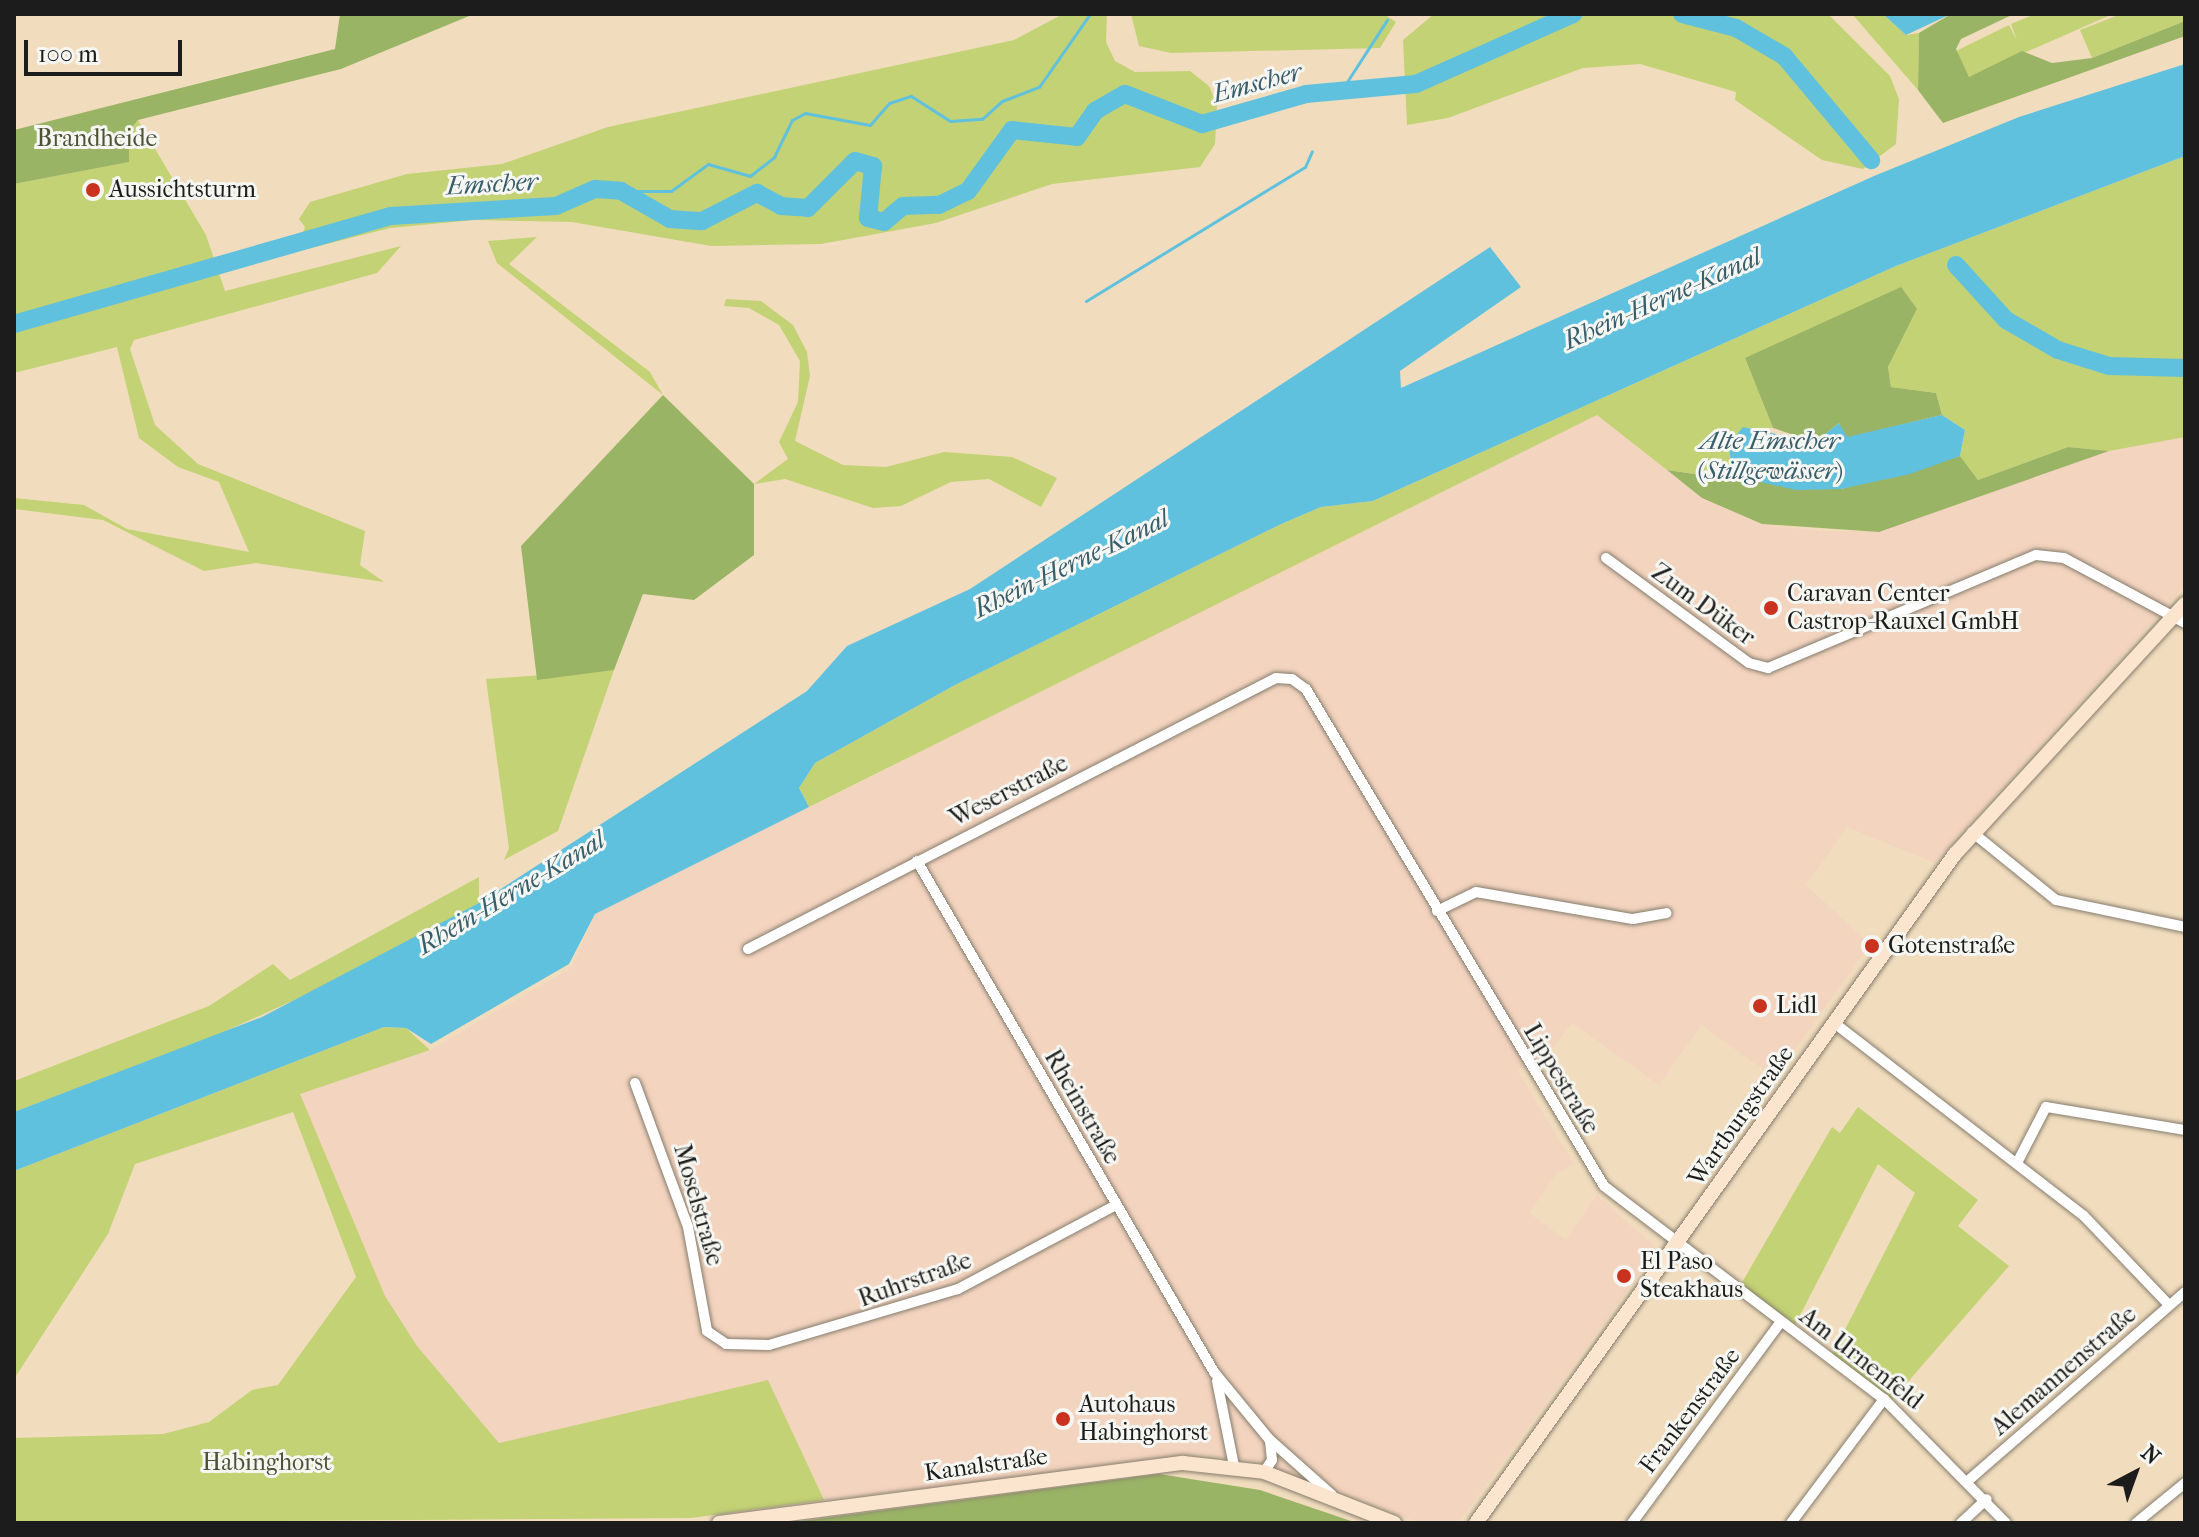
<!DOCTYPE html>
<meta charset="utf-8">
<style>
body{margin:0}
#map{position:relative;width:2199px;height:1537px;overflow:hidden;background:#f1ddbe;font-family:"IM FELL French Canon",serif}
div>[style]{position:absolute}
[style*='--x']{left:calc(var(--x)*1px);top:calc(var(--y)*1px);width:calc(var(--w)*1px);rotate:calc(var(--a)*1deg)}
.built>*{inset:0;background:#f3d4bf}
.green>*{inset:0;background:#c3d274}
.forest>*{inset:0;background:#9ab466}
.water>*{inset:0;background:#60c1de}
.stream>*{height:3px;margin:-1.5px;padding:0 1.5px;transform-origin:1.5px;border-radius:1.5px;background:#60c1de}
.river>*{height:18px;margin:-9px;padding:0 9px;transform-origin:9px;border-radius:9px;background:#60c1de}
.roads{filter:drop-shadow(0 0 2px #867c6d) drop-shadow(0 0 2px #867c6d)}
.minor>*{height:10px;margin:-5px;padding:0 5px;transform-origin:5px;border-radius:5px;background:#fff}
.secondary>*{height:14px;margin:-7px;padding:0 7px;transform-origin:7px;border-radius:7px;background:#fbe5cf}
.dots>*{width:22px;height:22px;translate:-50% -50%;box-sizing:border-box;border:4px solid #f6f6f2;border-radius:50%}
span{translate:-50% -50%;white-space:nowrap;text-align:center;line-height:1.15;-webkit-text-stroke:6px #f6f6f2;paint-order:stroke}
.park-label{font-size:24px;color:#4e5336}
.poi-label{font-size:24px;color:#1c1c1c}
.left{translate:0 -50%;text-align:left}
.street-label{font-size:24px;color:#1c1c1c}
.water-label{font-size:26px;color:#375e6a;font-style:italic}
.frame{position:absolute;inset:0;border:16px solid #1c1c1c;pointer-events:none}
.north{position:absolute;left:2095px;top:1433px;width:80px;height:80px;-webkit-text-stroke:6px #f6f6f2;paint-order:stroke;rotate:41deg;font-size:22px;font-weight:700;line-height:32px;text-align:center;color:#1c1c1c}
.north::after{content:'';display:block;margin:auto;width:28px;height:36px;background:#1c1c1c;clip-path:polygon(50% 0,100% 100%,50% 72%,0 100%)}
.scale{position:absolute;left:24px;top:40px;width:158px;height:36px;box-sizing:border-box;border:4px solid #1c1c1c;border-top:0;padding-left:10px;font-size:24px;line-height:28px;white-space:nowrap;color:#1c1c1c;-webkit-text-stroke:6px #f6f6f2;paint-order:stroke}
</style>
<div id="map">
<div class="built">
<i style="clip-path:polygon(1597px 415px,1702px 498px,1762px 524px,1820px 531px,1878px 531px,2129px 444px,2185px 437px,2185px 585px,1935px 863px,1847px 827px,1806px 885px,1870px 944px,1775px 1078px,1701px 1025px,1659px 1085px,1572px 1023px,1541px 1063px,1517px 1070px,1574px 1164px,1556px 1174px,1529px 1213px,1566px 1240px,1597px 1195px,1657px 1249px,1458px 1523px,1420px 1523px,1258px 1462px,1198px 1454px,824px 1500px,768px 1381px,499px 1443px,417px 1346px,385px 1296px,299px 1094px,430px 1050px,571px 968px,595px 914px)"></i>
</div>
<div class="green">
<i style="clip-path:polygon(1063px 14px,1107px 14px,1106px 42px,1115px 61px,1135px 72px,1190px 71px,1209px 86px,1217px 105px,1215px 144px,1200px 167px,1052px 184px,936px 223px,821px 244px,711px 246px,572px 222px,474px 220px,390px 228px,295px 252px,305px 227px,299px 219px,310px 202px,407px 174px,502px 164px,608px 127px,1014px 40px)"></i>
<i style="clip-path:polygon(1131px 14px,1384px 14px,1396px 22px,1380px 48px,1171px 53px,1139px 46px)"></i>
<i style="clip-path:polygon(1434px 14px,1828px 14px,1890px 76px,1899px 99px,1896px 144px,1863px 169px,1822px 160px,1735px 100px,1736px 92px,1640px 64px,1583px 68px,1448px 118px,1407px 125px,1403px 40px)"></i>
<i style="clip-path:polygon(1852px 14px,1883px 14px,1906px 35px,1919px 33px,1918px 90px)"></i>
<i style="clip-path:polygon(2035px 14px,2113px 14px,1969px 77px,1956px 51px,2009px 25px,2017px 41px,2011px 24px)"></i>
<i style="clip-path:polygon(2121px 14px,2185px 14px,2185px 21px,2092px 58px,2080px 30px)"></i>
<i style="clip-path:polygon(138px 120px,206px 235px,225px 291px,401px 246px,377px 273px,134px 340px,130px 349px,155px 425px,198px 464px,365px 531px,360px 565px,384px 582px,256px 563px,204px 571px,103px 520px,14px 509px,14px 498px,84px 505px,127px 529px,249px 552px,219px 482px,178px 467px,139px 438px,117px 347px,14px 373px,14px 184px,128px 162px,129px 131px)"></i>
<i style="clip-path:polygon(2185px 156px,2185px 437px,2109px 451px,2068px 447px,1978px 480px,1960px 456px,1965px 430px,1942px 415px,1936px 393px,1891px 387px,1888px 367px,1917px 309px,1745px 358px,1773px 428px,1743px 428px,1729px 444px,1731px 465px,1708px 476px,1667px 470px,1597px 415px,809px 807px,799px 788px,815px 763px,955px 685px,1279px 525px,1321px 507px,1373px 501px,1896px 266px)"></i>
<i style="clip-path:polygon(537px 237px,509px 264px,650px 372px,663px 395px,497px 263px,488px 241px)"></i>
<i style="clip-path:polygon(726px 299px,761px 301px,793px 325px,807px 352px,810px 376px,795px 441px,843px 465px,886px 467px,944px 452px,1012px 457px,1057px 478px,1041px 507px,989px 479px,951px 482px,901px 506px,873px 508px,785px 479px,754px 484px,788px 459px,779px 442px,798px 402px,800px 361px,779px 325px,749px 308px,724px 306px)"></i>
<i style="clip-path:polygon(614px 670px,558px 831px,504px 860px,509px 848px,486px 679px)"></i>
<i style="clip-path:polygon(479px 877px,479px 903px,343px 978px,206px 1040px,14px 1112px,14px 1081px,209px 1006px,273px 964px,290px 980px)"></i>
<i style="clip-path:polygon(384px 1027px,406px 1028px,430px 1050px,300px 1094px,385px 1296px,417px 1346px,499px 1443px,768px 1380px,824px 1500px,691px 1518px,14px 1523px,14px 1438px,163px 1434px,209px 1422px,252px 1390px,278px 1385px,356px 1277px,293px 1112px,135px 1164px,108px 1234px,14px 1379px,14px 1171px)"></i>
<i style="clip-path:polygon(1858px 1107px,1978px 1200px,1958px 1226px,2009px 1266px,1892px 1400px,1832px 1355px,1915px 1193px,1878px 1164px,1794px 1327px,1740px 1286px,1832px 1127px,1840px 1133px)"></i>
</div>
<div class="forest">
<i style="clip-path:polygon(340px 14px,474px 14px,341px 69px,138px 120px,129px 131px,129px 162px,14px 184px,14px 130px,335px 49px)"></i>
<i style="clip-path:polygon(1951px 14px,2014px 14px,1961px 39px,1956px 49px,1969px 77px,2022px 51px,2052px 63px,2092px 58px,2185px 21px,2185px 36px,1943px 123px,1918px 90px,1919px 33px)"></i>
<i style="clip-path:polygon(1901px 287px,1917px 309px,1888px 367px,1891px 387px,1936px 393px,1942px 415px,1846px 438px,1839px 423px,1815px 442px,1773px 428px,1745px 358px)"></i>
<i style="clip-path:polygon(663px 395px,754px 484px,754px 555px,694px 600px,643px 594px,614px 670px,537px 680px,521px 546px)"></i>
<i style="clip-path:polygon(2068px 447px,2109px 451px,1879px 532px,1762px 524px,1702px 498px,1667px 470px,1708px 476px,1731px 465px,1756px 481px,1841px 489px,1960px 456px,1978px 480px)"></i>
<i style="clip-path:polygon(1159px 1474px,1260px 1490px,1357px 1523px,787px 1523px)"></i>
</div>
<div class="water">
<i style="clip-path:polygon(1883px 14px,1951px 14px,1906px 35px)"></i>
<i style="clip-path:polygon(2185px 64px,2185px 156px,1896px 266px,1373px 501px,1321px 507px,1279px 525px,955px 685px,815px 763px,799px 788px,809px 807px,595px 914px,569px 964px,431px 1044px,406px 1028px,384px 1027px,14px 1171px,14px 1112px,262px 1017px,479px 903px,807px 691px,847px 646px,970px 589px,1490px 247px,1521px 287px,1400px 371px,1401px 388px,1874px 176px,2019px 117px)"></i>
<i style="clip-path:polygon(1942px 415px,1965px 430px,1960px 456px,1910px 474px,1841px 489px,1796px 490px,1756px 481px,1731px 465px,1729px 444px,1743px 427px,1815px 442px,1839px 423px,1847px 437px)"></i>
</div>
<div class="stream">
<i style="--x:1553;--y:23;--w:9;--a:-77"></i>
<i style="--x:1341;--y:91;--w:85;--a:-57.1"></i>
<i style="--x:621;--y:191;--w:50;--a:0"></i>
<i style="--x:671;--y:191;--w:46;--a:-36.1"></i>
<i style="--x:708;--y:164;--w:44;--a:15.9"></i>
<i style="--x:750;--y:176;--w:31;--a:-38"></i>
<i style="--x:774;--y:157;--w:41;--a:-64.1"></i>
<i style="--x:792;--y:120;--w:15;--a:-28"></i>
<i style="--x:805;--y:113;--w:66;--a:10.5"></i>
<i style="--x:870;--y:125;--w:29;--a:-49"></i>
<i style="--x:889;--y:103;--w:23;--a:-18"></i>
<i style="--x:911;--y:96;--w:46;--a:32.7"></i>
<i style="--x:950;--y:121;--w:32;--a:-4"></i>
<i style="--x:982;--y:119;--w:27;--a:-42"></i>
<i style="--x:1002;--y:101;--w:40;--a:-21"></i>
<i style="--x:1039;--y:87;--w:89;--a:-55.1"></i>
<i style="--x:1086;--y:301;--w:257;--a:-31.5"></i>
<i style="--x:1305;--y:167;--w:17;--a:-66"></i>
</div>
<div class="river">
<i style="--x:1682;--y:14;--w:56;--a:14.5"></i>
<i style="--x:1736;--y:28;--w:56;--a:30.3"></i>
<i style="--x:1784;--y:56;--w:136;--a:50.1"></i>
<i style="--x:1956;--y:265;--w:74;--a:47.7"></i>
<i style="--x:2006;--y:320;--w:60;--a:30"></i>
<i style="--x:2058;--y:350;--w:53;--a:17.4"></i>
<i style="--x:2109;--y:366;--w:76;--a:1.5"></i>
<i style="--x:14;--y:324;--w:392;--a:-16"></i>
<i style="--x:391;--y:216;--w:165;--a:-3.5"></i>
<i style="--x:556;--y:206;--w:43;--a:-23.6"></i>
<i style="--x:595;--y:189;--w:26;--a:4"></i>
<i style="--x:621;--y:191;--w:56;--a:29.7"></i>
<i style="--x:670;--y:219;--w:32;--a:4"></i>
<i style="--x:702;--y:221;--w:62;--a:-27"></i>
<i style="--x:757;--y:193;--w:27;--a:28"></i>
<i style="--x:781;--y:206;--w:27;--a:4"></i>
<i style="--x:808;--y:208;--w:66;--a:-45"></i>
<i style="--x:855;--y:161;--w:19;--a:16"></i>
<i style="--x:873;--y:166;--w:52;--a:95.5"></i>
<i style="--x:868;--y:218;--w:16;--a:14"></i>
<i style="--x:884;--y:222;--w:25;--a:-40"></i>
<i style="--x:903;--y:206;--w:36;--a:-2"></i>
<i style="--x:939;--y:205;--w:32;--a:-26"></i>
<i style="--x:968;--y:191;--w:75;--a:-54.2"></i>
<i style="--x:1012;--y:130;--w:65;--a:6.1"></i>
<i style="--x:1077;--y:137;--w:32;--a:-55"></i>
<i style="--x:1095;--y:111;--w:34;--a:-30"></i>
<i style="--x:1125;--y:94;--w:83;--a:21.3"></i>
<i style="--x:1202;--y:124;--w:108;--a:-16.1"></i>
<i style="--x:1306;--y:94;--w:110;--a:-5.2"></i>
<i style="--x:1416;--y:84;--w:172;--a:-24"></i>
</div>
<div class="roads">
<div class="minor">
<i style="--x:1606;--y:558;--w:177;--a:36.3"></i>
<i style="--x:1749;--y:663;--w:20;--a:15"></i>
<i style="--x:1768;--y:668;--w:291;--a:-22.9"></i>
<i style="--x:2036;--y:555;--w:28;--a:6"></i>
<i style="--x:2064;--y:558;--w:137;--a:28.2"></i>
<i style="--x:1972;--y:832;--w:108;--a:39"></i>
<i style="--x:2056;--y:900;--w:132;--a:11.8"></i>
<i style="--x:917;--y:861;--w:591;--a:59.83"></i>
<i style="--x:1214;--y:1372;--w:87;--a:50.6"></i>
<i style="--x:1269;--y:1439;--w:84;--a:41.6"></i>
<i style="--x:1437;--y:911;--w:43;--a:-26"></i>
<i style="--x:1476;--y:892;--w:159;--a:9.8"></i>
<i style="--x:1633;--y:919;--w:34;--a:-10"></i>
<i style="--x:748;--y:949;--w:593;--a:-27.17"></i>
<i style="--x:1276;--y:678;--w:16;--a:4"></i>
<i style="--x:1292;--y:679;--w:17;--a:36"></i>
<i style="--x:1306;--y:689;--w:579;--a:59.05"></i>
<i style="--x:1604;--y:1186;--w:352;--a:37.3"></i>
<i style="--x:1884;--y:1399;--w:174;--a:45.5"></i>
<i style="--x:1833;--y:1022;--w:316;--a:37.7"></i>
<i style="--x:2083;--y:1215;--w:124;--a:46.3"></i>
<i style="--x:635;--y:1083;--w:153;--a:69.8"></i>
<i style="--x:688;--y:1227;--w:106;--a:79.6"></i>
<i style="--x:707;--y:1331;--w:23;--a:34"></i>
<i style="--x:726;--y:1344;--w:43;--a:1.3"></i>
<i style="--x:769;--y:1345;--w:197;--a:-16.5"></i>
<i style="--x:958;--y:1289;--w:179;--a:-28"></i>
<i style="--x:2017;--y:1163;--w:63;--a:-62.6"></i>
<i style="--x:2046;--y:1107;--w:141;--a:9.4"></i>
<i style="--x:1217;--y:1381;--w:87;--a:78.7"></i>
<i style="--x:1264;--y:1472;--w:14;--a:-56"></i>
<i style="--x:1272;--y:1460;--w:19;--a:-96"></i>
<i style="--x:1970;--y:1479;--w:285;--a:-41"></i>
<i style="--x:1632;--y:1523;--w:250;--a:-53.5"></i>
<i style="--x:1791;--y:1523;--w:155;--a:-53.1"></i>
<i style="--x:1961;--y:1523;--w:35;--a:-43"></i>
<i style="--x:2136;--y:1523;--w:63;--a:-39.2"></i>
</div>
<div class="secondary">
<i style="--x:719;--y:1523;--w:468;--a:-7.4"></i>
<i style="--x:1183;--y:1463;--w:81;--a:6.3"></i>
<i style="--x:1264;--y:1472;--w:140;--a:21.4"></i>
<i style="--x:1476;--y:1523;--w:823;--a:-54.4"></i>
<i style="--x:1955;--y:854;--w:340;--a:-47.4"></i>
</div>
</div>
<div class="dots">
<i style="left:93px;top:190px;background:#c8321e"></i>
<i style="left:1771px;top:608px;background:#c8321e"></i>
<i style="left:1872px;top:946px;background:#c8321e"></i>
<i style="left:1760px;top:1006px;background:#c8321e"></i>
<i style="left:1624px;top:1276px;background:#c8321e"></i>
<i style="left:1063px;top:1419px;background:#c8321e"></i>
</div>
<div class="park-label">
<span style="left:97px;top:139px">Brandheide</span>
<span style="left:267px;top:1463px">Habinghorst</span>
</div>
<div class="poi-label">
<span class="left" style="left:109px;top:190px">Aussichtsturm</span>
<span class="left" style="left:1787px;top:608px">Caravan Center<br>Castrop-Rauxel GmbH</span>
<span class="left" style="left:1888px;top:946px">Gotenstraße</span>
<span class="left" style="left:1776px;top:1006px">Lidl</span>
<span class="left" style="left:1640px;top:1276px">El Paso<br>Steakhaus</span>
<span class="left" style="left:1079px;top:1419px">Autohaus<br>Habinghorst</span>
</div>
<div class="street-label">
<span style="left:1703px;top:605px;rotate:36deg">Zum Düker</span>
<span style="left:1009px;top:791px;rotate:-27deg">Weserstraße</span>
<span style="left:1561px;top:1079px;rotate:59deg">Lippestraße</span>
<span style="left:1082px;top:1107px;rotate:60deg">Rheinstraße</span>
<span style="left:1741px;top:1116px;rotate:-55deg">Wartburgstraße</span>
<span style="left:698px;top:1205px;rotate:74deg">Moselstraße</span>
<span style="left:915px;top:1280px;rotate:-20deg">Ruhrstraße</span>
<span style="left:1861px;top:1359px;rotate:38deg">Am Urnenfeld</span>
<span style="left:2064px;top:1371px;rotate:-41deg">Alemannenstraße</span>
<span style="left:1690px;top:1411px;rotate:-53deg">Frankenstraße</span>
<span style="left:986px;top:1465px;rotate:-8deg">Kanalstraße</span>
</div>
<div class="water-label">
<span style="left:1257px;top:83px;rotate:-15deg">Emscher</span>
<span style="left:492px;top:184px;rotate:-3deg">Emscher</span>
<span style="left:1662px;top:299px;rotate:-24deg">Rhein-Herne-Kanal</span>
<span style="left:1770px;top:456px">Alte Emscher<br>(Stillgewässer)</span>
<span style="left:1071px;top:564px;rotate:-26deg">Rhein-Herne-Kanal</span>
<span style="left:511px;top:893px;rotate:-31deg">Rhein-Herne-Kanal</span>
</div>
<div class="frame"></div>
<div class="north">N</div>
<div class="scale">100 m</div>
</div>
